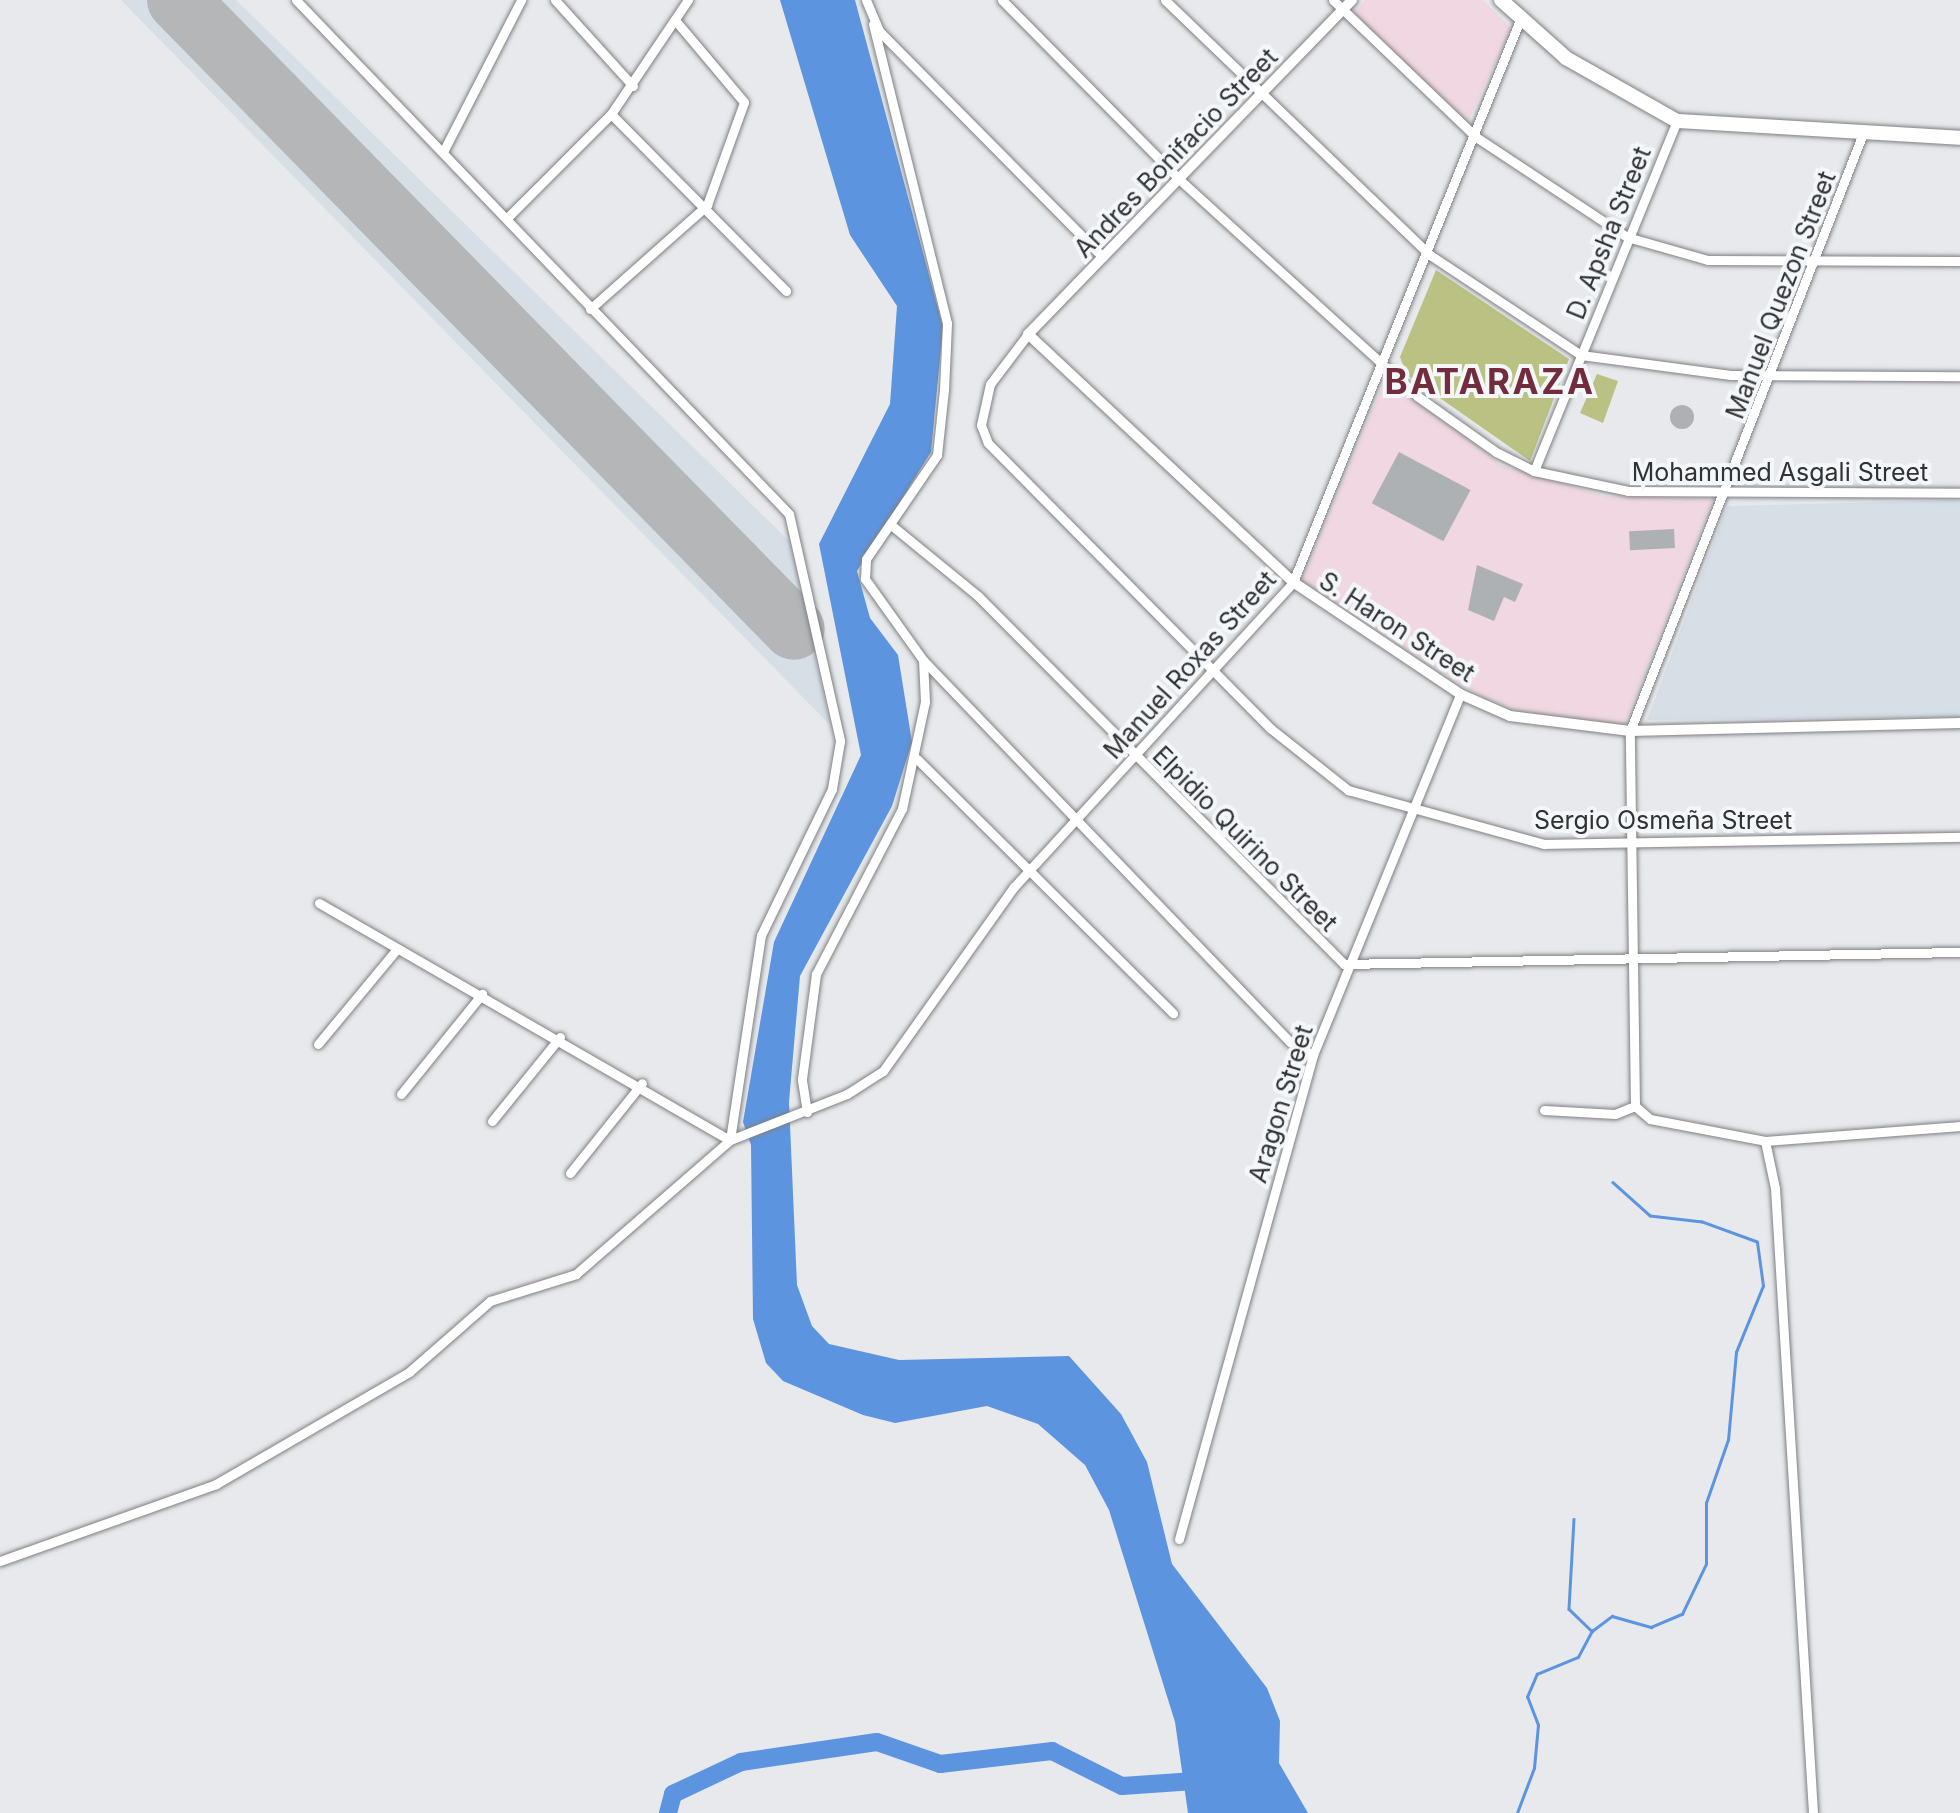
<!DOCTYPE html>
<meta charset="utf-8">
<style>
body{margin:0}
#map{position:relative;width:1960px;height:1813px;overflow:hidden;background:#e7e9ec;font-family:Inter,sans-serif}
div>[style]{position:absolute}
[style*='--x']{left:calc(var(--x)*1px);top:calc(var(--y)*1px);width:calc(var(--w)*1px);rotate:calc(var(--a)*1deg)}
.commercial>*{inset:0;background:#f0d7e1}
.built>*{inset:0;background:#d6dee6}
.green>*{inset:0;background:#bac182}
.water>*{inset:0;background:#5d94e0}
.stream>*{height:2.5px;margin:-1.25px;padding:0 1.25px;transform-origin:1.25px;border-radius:1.25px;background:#5d94e0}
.river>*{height:18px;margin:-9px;padding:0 9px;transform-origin:9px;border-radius:9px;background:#5d94e0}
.runway>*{height:62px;margin:-31px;padding:0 31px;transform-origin:31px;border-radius:31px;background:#b4b6b8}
.building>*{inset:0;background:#aeb1b4;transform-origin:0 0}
.round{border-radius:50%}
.roads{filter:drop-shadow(0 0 2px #7e8083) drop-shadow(0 0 2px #7e8083)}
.minor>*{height:9px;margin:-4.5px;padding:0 4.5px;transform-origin:4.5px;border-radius:4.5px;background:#fff}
.tertiary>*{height:10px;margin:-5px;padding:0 5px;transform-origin:5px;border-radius:5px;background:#fff}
.primary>*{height:14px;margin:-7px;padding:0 7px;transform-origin:7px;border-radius:7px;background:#fff}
span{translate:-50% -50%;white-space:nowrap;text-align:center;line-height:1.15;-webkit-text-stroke:8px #f4f7fa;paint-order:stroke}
.street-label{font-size:25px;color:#313233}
.district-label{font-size:35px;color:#732c3d;font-weight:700;letter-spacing:2.5px}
</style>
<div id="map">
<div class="commercial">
<i style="clip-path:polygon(1365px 0,1483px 0,1511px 28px,1467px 124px,1352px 14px)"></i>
<i style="clip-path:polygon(1387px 373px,1501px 465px,1604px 496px,1713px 499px,1624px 726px,1534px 717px,1478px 695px,1302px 581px)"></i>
</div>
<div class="built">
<i style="clip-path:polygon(121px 0,236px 0,790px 542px,830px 725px)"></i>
<i style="clip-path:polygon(1960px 500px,1960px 717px,1647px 720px,1727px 506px)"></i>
</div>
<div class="green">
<i style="clip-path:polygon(1436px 270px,1569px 359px,1530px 461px,1407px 375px,1400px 357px)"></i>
<i style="clip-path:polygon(1597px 374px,1618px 381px,1603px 423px,1580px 413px)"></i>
</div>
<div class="water">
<i style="clip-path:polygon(780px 0,855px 0,943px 327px,931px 452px,857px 571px,870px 618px,898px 655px,912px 742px,892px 806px,800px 976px,789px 1102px,797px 1285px,812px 1326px,829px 1344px,899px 1360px,1069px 1356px,1121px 1414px,1147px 1462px,1172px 1564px,1267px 1688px,1280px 1721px,1279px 1763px,1308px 1813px,1188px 1813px,1175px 1722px,1109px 1510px,1085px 1465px,1038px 1424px,987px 1406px,895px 1423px,863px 1415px,783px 1381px,766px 1363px,753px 1319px,751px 1145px,743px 1122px,774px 942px,861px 755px,819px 544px,890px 404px,897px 306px,850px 235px)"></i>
</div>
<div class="stream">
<i style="--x:1574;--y:1519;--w:90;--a:93.2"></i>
<i style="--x:1569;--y:1609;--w:32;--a:44"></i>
<i style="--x:1517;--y:1813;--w:48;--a:-69.3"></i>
<i style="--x:1534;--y:1768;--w:43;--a:-84.7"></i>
<i style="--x:1538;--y:1725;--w:30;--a:-111"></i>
<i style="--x:1527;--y:1697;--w:25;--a:-67"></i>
<i style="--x:1537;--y:1674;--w:44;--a:-22.5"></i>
<i style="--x:1578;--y:1657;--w:30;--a:-62"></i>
<i style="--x:1592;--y:1631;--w:25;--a:-37"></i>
<i style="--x:1612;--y:1616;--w:41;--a:15.8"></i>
<i style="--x:1651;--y:1627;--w:34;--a:-23"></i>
<i style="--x:1682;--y:1614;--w:55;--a:-64.4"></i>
<i style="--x:1706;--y:1564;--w:61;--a:-90"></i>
<i style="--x:1706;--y:1503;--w:67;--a:-70.8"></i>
<i style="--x:1728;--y:1440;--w:88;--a:-84.8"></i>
<i style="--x:1736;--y:1352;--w:71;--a:-67.8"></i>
<i style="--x:1763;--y:1286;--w:44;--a:-97.8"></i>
<i style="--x:1757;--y:1242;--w:59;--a:-160"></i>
<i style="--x:1702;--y:1222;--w:52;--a:-173.4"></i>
<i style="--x:1650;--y:1216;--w:50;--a:-138.3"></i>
</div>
<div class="river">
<i style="--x:668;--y:1813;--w:20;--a:-75"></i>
<i style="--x:673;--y:1794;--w:75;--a:-25.2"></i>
<i style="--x:741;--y:1762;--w:137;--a:-8.4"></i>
<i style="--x:877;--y:1742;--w:67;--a:19.2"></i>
<i style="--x:940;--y:1764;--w:113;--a:-6.6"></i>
<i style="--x:1052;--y:1751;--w:78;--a:26.6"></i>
<i style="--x:1122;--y:1786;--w:87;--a:-3.9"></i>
</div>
<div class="runway">
<i style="--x:178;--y:0;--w:880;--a:45.6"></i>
</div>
<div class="building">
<i class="round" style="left:1670px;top:405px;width:24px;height:24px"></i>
<i style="left:1399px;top:452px;width:81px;height:58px;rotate:28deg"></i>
<i style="left:1674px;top:529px;width:19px;height:45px;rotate:87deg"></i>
<i style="clip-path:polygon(1477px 565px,1523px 584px,1515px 602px,1504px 597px,1494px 621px,1468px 610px)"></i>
</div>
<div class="roads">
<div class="minor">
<i style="--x:296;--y:0;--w:712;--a:46.19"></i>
<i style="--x:789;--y:514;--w:233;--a:77.3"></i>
<i style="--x:840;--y:741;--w:49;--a:99.5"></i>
<i style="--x:832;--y:789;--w:162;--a:115.9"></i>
<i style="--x:761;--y:935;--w:207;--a:98.6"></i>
<i style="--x:555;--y:0;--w:116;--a:47.8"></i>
<i style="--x:866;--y:0;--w:34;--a:67"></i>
<i style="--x:879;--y:31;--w:318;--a:45.3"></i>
<i style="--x:1002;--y:0;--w:253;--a:45.3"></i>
<i style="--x:1180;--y:180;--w:321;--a:42.3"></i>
<i style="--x:1417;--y:396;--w:97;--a:35.3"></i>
<i style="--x:1496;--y:452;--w:42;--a:26.6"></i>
<i style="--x:1534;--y:471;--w:96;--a:12"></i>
<i style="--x:1628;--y:491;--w:332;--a:0.3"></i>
<i style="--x:1165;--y:0;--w:368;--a:43.9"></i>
<i style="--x:1430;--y:255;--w:181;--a:33.5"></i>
<i style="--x:1581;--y:355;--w:151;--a:7.6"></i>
<i style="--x:1731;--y:375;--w:229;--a:0.3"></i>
<i style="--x:1333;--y:0;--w:198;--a:43.8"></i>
<i style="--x:1476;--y:137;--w:181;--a:33.5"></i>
<i style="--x:1627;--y:237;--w:84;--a:15.9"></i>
<i style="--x:1708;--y:260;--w:252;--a:0.2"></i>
<i style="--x:611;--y:114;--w:249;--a:45.3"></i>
<i style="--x:444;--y:150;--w:169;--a:-62.8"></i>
<i style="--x:508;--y:217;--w:146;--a:-45"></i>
<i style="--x:611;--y:114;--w:138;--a:-56"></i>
<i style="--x:590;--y:309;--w:157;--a:-41.6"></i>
<i style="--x:707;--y:205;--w:109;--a:-70.2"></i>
<i style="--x:744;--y:102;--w:107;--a:-130.1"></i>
<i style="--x:1028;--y:334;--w:63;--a:127.2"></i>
<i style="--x:990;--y:384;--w:42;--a:102.4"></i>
<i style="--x:981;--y:425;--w:19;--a:69"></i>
<i style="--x:988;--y:443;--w:401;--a:45.3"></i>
<i style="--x:1270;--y:728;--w:100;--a:38.5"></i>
<i style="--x:1348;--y:790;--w:203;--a:15.4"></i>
<i style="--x:1544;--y:844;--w:416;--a:-1"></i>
<i style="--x:1534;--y:471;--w:378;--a:-67.8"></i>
<i style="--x:890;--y:524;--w:114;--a:39.3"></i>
<i style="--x:978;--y:596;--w:519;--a:45.16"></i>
<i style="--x:1344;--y:964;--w:616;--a:-1.12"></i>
<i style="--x:923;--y:660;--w:530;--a:46.15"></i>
<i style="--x:1290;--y:1042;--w:26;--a:29"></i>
<i style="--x:917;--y:759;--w:361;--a:44.8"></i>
<i style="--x:319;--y:903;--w:474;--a:30"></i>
<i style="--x:318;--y:1044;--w:124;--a:-50.3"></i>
<i style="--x:401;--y:1094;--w:129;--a:-51"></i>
<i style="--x:1635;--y:1106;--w:375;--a:-90.8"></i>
<i style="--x:1630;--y:731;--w:639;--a:-68.7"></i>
<i style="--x:1635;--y:1106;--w:20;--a:41"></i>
<i style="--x:1650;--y:1119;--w:117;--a:10.8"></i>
<i style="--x:1765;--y:1141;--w:196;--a:-4.4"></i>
<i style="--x:1544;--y:1110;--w:71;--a:3.2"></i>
<i style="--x:1615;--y:1114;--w:22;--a:-22"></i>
<i style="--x:807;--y:1112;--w:33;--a:-99"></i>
<i style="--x:802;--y:1079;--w:106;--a:-82.4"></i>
<i style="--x:816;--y:974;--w:186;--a:-62.5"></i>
<i style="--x:902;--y:809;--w:109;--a:-77.9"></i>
<i style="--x:925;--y:702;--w:42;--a:-92.7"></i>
<i style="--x:923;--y:660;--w:100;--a:-125.6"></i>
<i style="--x:865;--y:579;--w:20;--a:-87"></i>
<i style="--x:866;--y:559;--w:126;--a:-55.7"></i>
<i style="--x:937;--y:455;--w:65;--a:-83.9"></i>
<i style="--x:944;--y:390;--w:67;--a:-87.4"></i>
<i style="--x:947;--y:323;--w:308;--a:-103.9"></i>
<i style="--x:492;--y:1121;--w:108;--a:-51"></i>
<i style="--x:1765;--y:1141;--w:48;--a:78"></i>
<i style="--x:1775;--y:1188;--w:626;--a:86.52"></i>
<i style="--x:570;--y:1173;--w:115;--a:-51.3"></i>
<i style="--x:1179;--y:1539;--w:502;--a:-74.52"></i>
<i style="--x:1313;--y:1055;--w:390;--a:-67.8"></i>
<i style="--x:0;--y:1561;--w:229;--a:-19.6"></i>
<i style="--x:216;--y:1484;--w:223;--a:-30.1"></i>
<i style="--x:409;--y:1372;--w:108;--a:-41.2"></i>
<i style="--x:490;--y:1301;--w:90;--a:-17.4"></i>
<i style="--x:576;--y:1274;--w:204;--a:-41"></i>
<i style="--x:730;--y:1140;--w:126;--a:-21.5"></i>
<i style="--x:847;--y:1094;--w:43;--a:-32.6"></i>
<i style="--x:883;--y:1071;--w:226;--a:-54.6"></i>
<i style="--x:1014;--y:887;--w:413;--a:-47.5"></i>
<i style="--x:1293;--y:582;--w:606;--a:-68.01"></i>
</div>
<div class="tertiary">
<i style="--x:1352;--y:0;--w:465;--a:134.1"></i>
<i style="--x:1028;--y:334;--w:363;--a:43.1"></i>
<i style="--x:1293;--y:582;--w:201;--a:33.8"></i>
<i style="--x:1460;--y:694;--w:55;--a:23.7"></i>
<i style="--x:1510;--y:716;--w:121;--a:7.1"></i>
<i style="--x:1630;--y:731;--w:330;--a:-1.4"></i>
</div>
<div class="primary">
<i style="--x:1501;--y:0;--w:87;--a:41.7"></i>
<i style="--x:1566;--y:58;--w:128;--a:29.6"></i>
<i style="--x:1677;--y:121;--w:284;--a:3.4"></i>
</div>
</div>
<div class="street-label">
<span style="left:1176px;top:153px;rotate:-46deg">Andres Bonifacio Street</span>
<span style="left:1609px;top:233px;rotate:-68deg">D. Apsha Street</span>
<span style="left:1781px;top:295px;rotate:-69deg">Manuel Quezon Street</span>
<span style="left:1780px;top:472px">Mohammed Asgali Street</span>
<span style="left:1397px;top:627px;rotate:33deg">S. Haron Street</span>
<span style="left:1190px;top:665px;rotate:-48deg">Manuel Roxas Street</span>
<span style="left:1663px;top:820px">Sergio Osmeña Street</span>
<span style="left:1245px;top:839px;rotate:45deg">Elpidio Quirino Street</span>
<span style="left:1281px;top:1104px;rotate:-73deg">Aragon Street</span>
</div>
<div class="district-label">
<span style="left:1490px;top:381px">BATARAZA</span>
</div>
</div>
